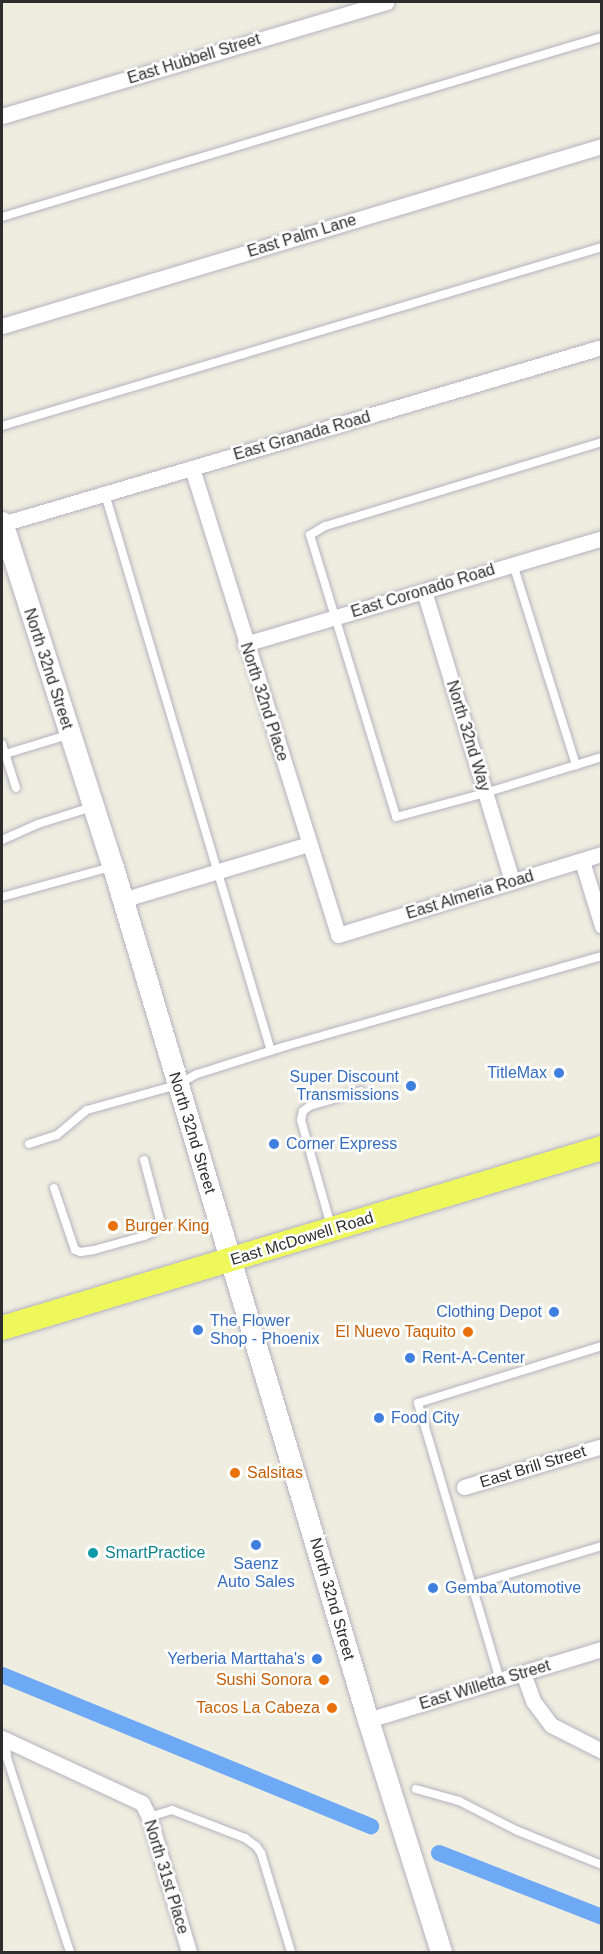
<!DOCTYPE html>
<style>
body{margin:0}
#map{position:relative;width:603px;height:1954px;overflow:hidden;background:#efeddf;font-family:Helvetica,sans-serif}
div>[style]{position:absolute}
[style*='--x']{left:calc(var(--x)*1px);top:calc(var(--y)*1px);width:calc(var(--w)*1px);rotate:calc(var(--a)*1deg)}
.canal>*{height:16px;margin:-8px;padding:0 8px;transform-origin:8px;border-radius:8px;background:#6ea9f6}
.roads{filter:drop-shadow(0 0 2px #b4b3c1) drop-shadow(0 0 2px #b4b3c1)}
.lane>*{height:8px;margin:-4px;padding:0 4px;transform-origin:4px;border-radius:4px;background:#fff}
.street>*{height:15px;margin:-7.5px;padding:0 7.5px;transform-origin:7.5px;border-radius:7.5px;background:#fff}
.secondary>*{height:21px;margin:-10.5px;padding:0 10.5px;transform-origin:10.5px;border-radius:10.5px;background:#fff}
.primary>*{height:24px;margin:-12px;padding:0 12px;transform-origin:12px;border-radius:12px;background:#eff85b}
.dots>*{width:16px;height:16px;translate:-50% -50%;box-sizing:border-box;border:3px solid #fff;border-radius:50%}
span{translate:-50% -50%;white-space:nowrap;text-align:center;line-height:1.15;-webkit-text-stroke:5px #fff;paint-order:stroke}
.street-label{font-size:16px;color:#2d2d2d}
.shop-label{font-size:16px;color:#366cbe}
.right{translate:-100% -50%;text-align:right}
.left{translate:0 -50%;text-align:left}
.food-label{font-size:16px;color:#c56008}
.culture-label{font-size:16px;color:#0d838f}
.frame{position:absolute;inset:0;border:3px solid #2d2d2d;pointer-events:none}
</style>
<div id="map">
<div class="canal">
<i style="--x:2;--y:1675;--w:399;--a:22.3"></i>
<i style="--x:439;--y:1853;--w:175;--a:21.4"></i>
</div>
<div class="roads">
<div class="lane">
<i style="--x:2;--y:217;--w:626;--a:-16.7"></i>
<i style="--x:2;--y:426;--w:626;--a:-16.61"></i>
<i style="--x:602;--y:442;--w:289;--a:163.1"></i>
<i style="--x:325;--y:526;--w:17;--a:149"></i>
<i style="--x:310;--y:535;--w:295;--a:73"></i>
<i style="--x:396;--y:817;--w:92;--a:-15.1"></i>
<i style="--x:485;--y:793;--w:122;--a:-17.1"></i>
<i style="--x:105;--y:494;--w:581;--a:73.4"></i>
<i style="--x:513;--y:564;--w:211;--a:72.6"></i>
<i style="--x:2;--y:744;--w:46;--a:72.3"></i>
<i style="--x:2;--y:755;--w:69;--a:-16.9"></i>
<i style="--x:2;--y:840;--w:39;--a:-24"></i>
<i style="--x:38;--y:824;--w:57;--a:-17.5"></i>
<i style="--x:2;--y:897;--w:113;--a:-15.4"></i>
<i style="--x:29;--y:1144;--w:29;--a:-18"></i>
<i style="--x:57;--y:1135;--w:39;--a:-40"></i>
<i style="--x:87;--y:1110;--w:93;--a:-15.5"></i>
<i style="--x:177;--y:1085;--w:23;--a:-29"></i>
<i style="--x:197;--y:1074;--w:93;--a:-17.5"></i>
<i style="--x:286;--y:1046;--w:329;--a:-15.9"></i>
<i style="--x:54;--y:1188;--w:65;--a:71.3"></i>
<i style="--x:75;--y:1250;--w:6;--a:18"></i>
<i style="--x:81;--y:1252;--w:13;--a:-9"></i>
<i style="--x:94;--y:1250;--w:52;--a:-15.6"></i>
<i style="--x:144;--y:1236;--w:10;--a:-24"></i>
<i style="--x:153;--y:1232;--w:14;--a:-60"></i>
<i style="--x:160;--y:1220;--w:62;--a:-104.9"></i>
<i style="--x:331;--y:1226;--w:110;--a:-105.8"></i>
<i style="--x:301;--y:1120;--w:9;--a:-77"></i>
<i style="--x:303;--y:1111;--w:9;--a:-36"></i>
<i style="--x:310;--y:1106;--w:53;--a:-16.4"></i>
<i style="--x:472;--y:1585;--w:136;--a:-16.7"></i>
<i style="--x:500;--y:1680;--w:289;--a:-106.5"></i>
<i style="--x:418;--y:1403;--w:193;--a:-17.2"></i>
<i style="--x:6;--y:1740;--w:18;--a:87"></i>
<i style="--x:7;--y:1758;--w:204;--a:72"></i>
<i style="--x:416;--y:1789;--w:45;--a:15.6"></i>
<i style="--x:459;--y:1801;--w:66;--a:27"></i>
<i style="--x:518;--y:1831;--w:91;--a:22"></i>
<i style="--x:149;--y:1817;--w:24;--a:-17"></i>
<i style="--x:172;--y:1810;--w:78;--a:21"></i>
<i style="--x:245;--y:1838;--w:14;--a:36"></i>
<i style="--x:256;--y:1846;--w:9;--a:54"></i>
<i style="--x:261;--y:1853;--w:103;--a:73.1"></i>
</div>
<div class="street">
<i style="--x:2;--y:116;--w:401;--a:-16.5"></i>
<i style="--x:2;--y:326;--w:626;--a:-16.7"></i>
<i style="--x:192;--y:468;--w:489;--a:72.6"></i>
<i style="--x:338;--y:935;--w:276;--a:-17.1"></i>
<i style="--x:2;--y:524;--w:626;--a:-16.44"></i>
<i style="--x:424;--y:591;--w:303;--a:73.1"></i>
<i style="--x:245;--y:644;--w:372;--a:-16.5"></i>
<i style="--x:582;--y:861;--w:68;--a:72.9"></i>
<i style="--x:122;--y:900;--w:195;--a:-16.7"></i>
<i style="--x:464;--y:1487;--w:144;--a:-16.5"></i>
<i style="--x:523;--y:1673;--w:30;--a:70"></i>
<i style="--x:533;--y:1701;--w:30;--a:53"></i>
<i style="--x:551;--y:1725;--w:57;--a:27"></i>
<i style="--x:368;--y:1720;--w:245;--a:-16.9"></i>
<i style="--x:2;--y:1738;--w:154;--a:24.9"></i>
<i style="--x:142;--y:1803;--w:16;--a:63"></i>
<i style="--x:149;--y:1817;--w:141;--a:73.5"></i>
</div>
<div class="secondary">
<i style="--x:2;--y:522;--w:362;--a:72.2"></i>
<i style="--x:113;--y:867;--w:890;--a:73.36"></i>
<i style="--x:368;--y:1720;--w:243;--a:72.5"></i>
</div>
<div class="primary">
<i style="--x:2;--y:1328;--w:626;--a:-16.7"></i>
</div>
</div>
<div class="dots">
<i style="left:559px;top:1073px;background:#3f7fe0"></i>
<i style="left:411px;top:1086px;background:#3f7fe0"></i>
<i style="left:274px;top:1144px;background:#3f7fe0"></i>
<i style="left:113px;top:1226px;background:#e8710a"></i>
<i style="left:554px;top:1312px;background:#3f7fe0"></i>
<i style="left:198px;top:1330px;background:#3f7fe0"></i>
<i style="left:468px;top:1332px;background:#e8710a"></i>
<i style="left:410px;top:1358px;background:#3f7fe0"></i>
<i style="left:379px;top:1418px;background:#3f7fe0"></i>
<i style="left:235px;top:1473px;background:#e8710a"></i>
<i style="left:256px;top:1545px;background:#3f7fe0"></i>
<i style="left:93px;top:1553px;background:#0f9aa8"></i>
<i style="left:433px;top:1588px;background:#3f7fe0"></i>
<i style="left:317px;top:1659px;background:#3f7fe0"></i>
<i style="left:324px;top:1680px;background:#e8710a"></i>
<i style="left:332px;top:1708px;background:#e8710a"></i>
</div>
<div class="street-label">
<span style="left:194px;top:59px;rotate:-17deg">East Hubbell Street</span>
<span style="left:302px;top:236px;rotate:-17deg">East Palm Lane</span>
<span style="left:302px;top:436px;rotate:-16deg">East Granada Road</span>
<span style="left:423px;top:591px;rotate:-17deg">East Coronado Road</span>
<span style="left:48px;top:669px;rotate:72deg">North 32nd Street</span>
<span style="left:264px;top:702px;rotate:72deg">North 32nd Place</span>
<span style="left:468px;top:736px;rotate:73deg">North 32nd Way</span>
<span style="left:470px;top:895px;rotate:-17deg">East Almeria Road</span>
<span style="left:192px;top:1133px;rotate:73deg">North 32nd Street</span>
<span style="left:302px;top:1239px;rotate:-17deg">East McDowell Road</span>
<span style="left:533px;top:1467px;rotate:-17deg">East Brill Street</span>
<span style="left:332px;top:1599px;rotate:74deg">North 32nd Street</span>
<span style="left:485px;top:1685px;rotate:-17deg">East Willetta Street</span>
<span style="left:166px;top:1877px;rotate:73deg">North 31st Place</span>
</div>
<div class="shop-label">
<span class="right" style="left:547px;top:1073px">TitleMax</span>
<span class="right" style="left:399px;top:1086px">Super Discount<br>Transmissions</span>
<span class="left" style="left:286px;top:1144px">Corner Express</span>
<span class="right" style="left:542px;top:1312px">Clothing Depot</span>
<span class="left" style="left:210px;top:1330px">The Flower<br>Shop - Phoenix</span>
<span class="left" style="left:422px;top:1358px">Rent-A-Center</span>
<span class="left" style="left:391px;top:1418px">Food City</span>
<span style="left:256px;top:1573px">Saenz<br>Auto Sales</span>
<span class="left" style="left:445px;top:1588px">Gemba Automotive</span>
<span class="right" style="left:305px;top:1659px">Yerberia Marttaha's</span>
</div>
<div class="food-label">
<span class="left" style="left:125px;top:1226px">Burger King</span>
<span class="right" style="left:456px;top:1332px">El Nuevo Taquito</span>
<span class="left" style="left:247px;top:1473px">Salsitas</span>
<span class="right" style="left:312px;top:1680px">Sushi Sonora</span>
<span class="right" style="left:320px;top:1708px">Tacos La Cabeza</span>
</div>
<div class="culture-label">
<span class="left" style="left:105px;top:1553px">SmartPractice</span>
</div>
<div class="frame"></div>
</div>
